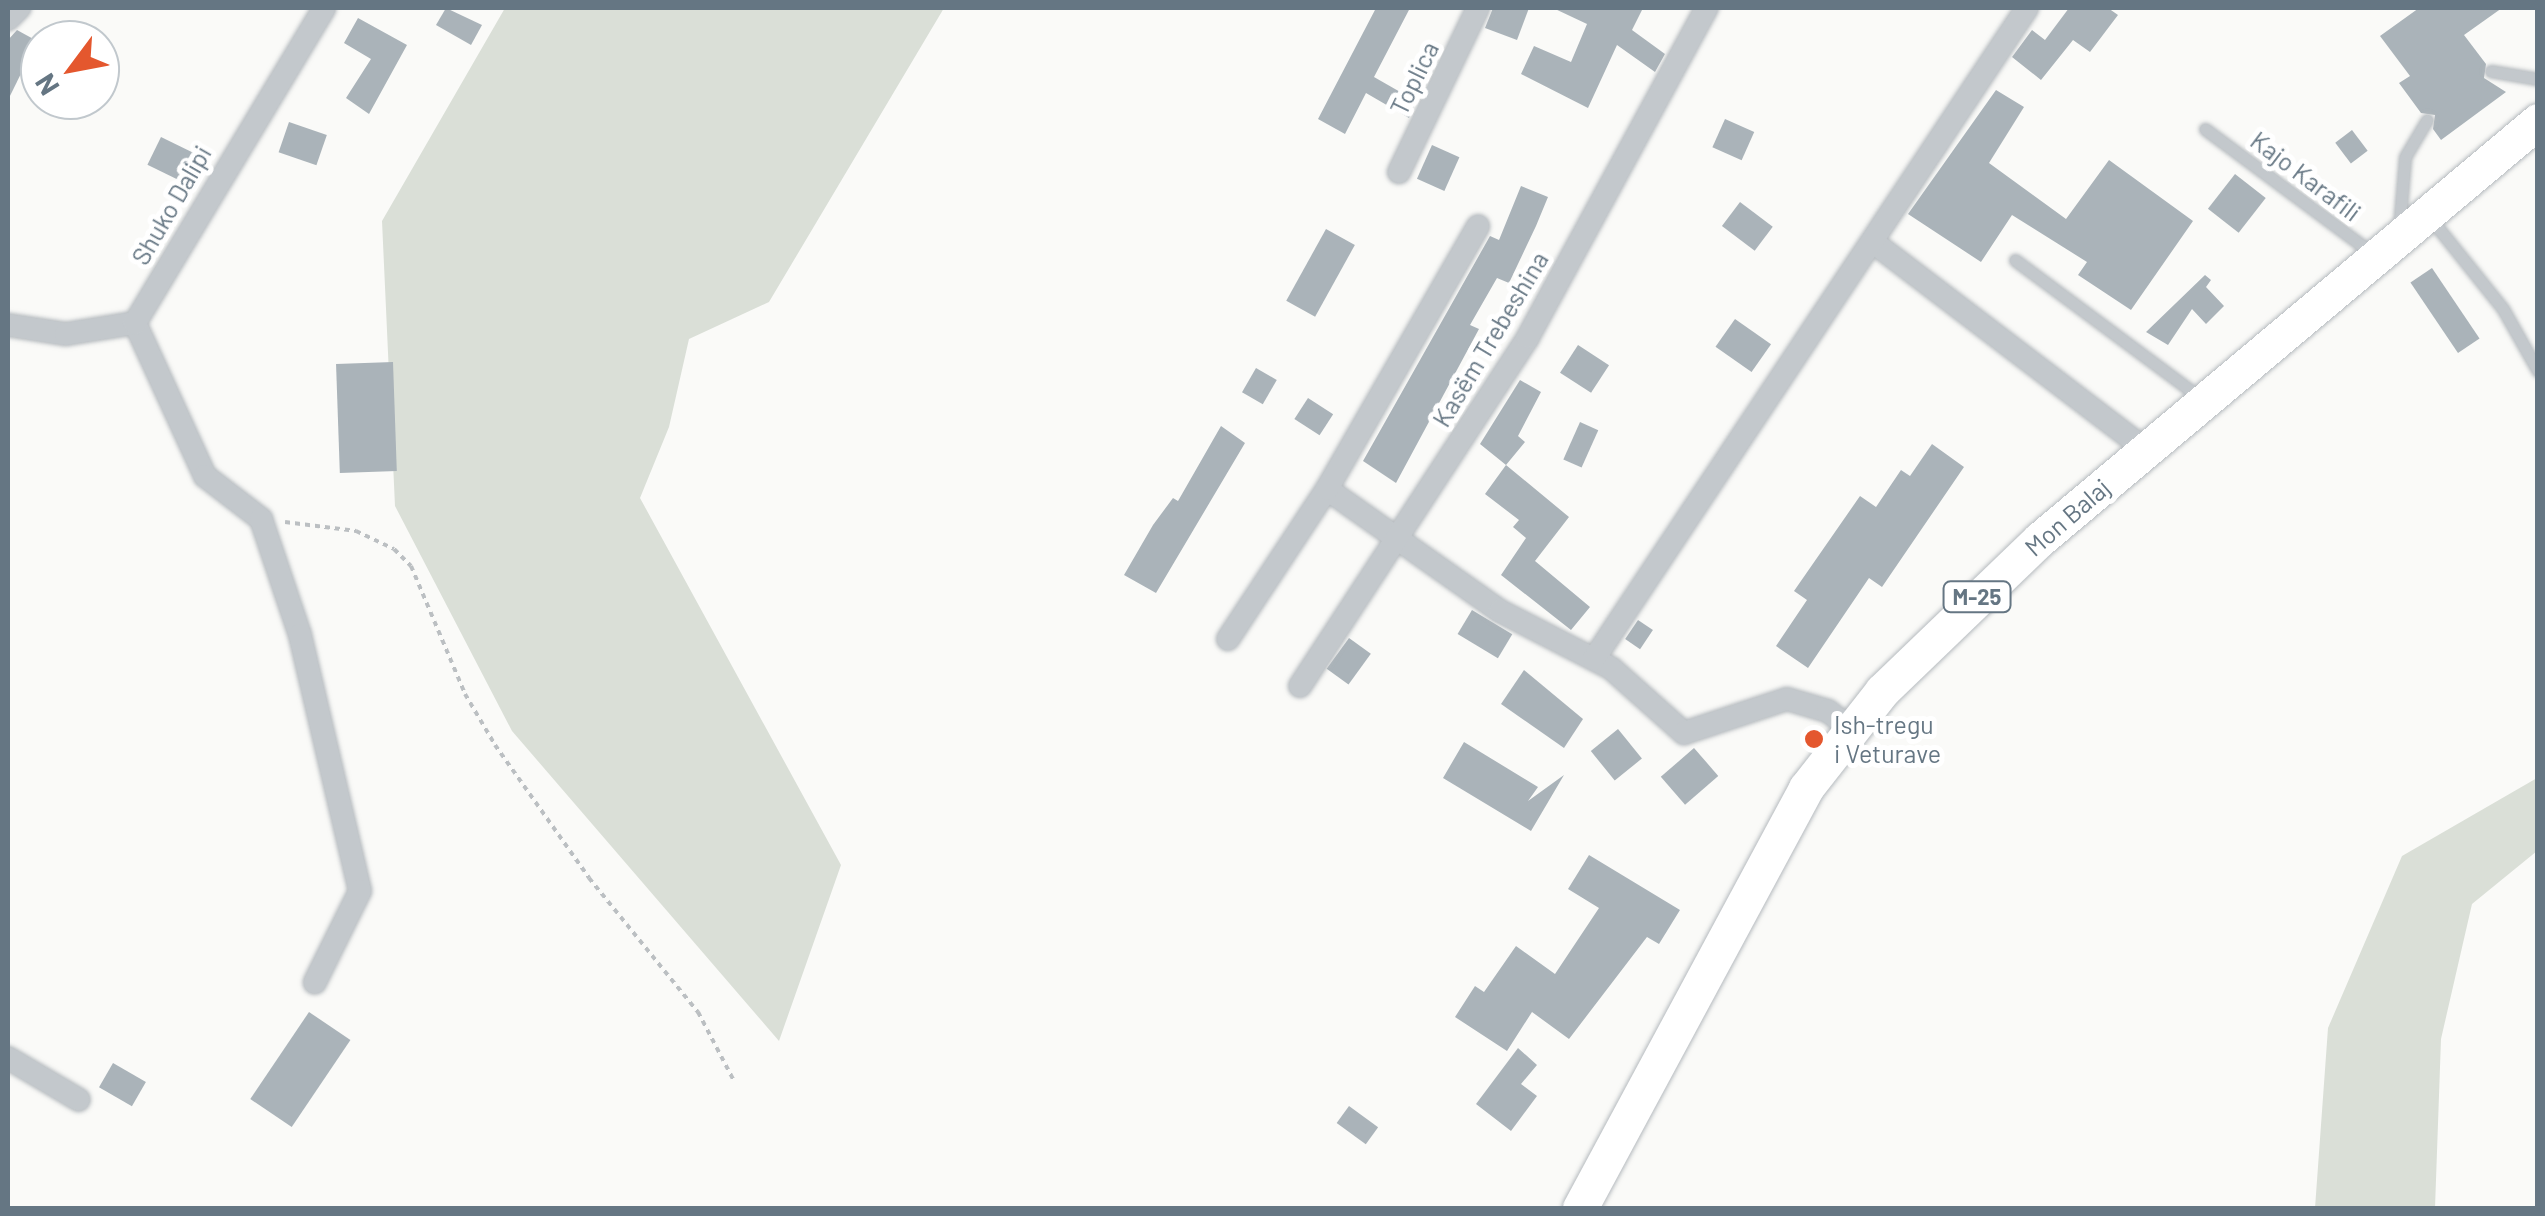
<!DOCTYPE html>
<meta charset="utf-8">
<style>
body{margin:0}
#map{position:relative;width:2545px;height:1216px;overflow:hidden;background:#fafaf8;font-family:Barlow,sans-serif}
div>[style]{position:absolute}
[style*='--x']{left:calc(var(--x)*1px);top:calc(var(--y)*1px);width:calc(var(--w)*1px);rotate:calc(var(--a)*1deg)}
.green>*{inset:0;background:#dadfd7}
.building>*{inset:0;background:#aab3b9;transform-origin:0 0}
.path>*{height:4px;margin-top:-2px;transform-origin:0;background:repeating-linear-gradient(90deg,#bbbfc2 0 5px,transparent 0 10px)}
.roads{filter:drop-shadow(0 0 2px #b5babe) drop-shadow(0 0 2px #b5babe)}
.service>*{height:11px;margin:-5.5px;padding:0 5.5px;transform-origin:5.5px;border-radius:5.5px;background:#c3c8cc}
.minor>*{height:22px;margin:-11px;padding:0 11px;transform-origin:11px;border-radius:11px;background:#c3c8cc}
.primary>*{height:35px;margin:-17.5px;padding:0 17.5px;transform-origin:17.5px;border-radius:17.5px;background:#fff}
.dots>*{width:28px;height:28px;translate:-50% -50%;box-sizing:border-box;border:5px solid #fff;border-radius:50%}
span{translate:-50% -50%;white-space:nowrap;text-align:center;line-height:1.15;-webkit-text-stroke:10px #fff;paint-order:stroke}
.shield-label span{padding:2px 8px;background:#fff;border:2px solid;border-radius:8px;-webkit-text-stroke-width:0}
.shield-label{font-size:22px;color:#657683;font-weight:700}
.street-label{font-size:25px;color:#657683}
.poi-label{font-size:25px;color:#657683}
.left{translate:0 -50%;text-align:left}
.frame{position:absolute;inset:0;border:10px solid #657683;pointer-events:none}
.north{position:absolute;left:20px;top:20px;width:100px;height:100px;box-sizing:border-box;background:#fff;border:2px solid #c1c8cd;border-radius:50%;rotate:238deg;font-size:28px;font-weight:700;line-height:40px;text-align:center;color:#657683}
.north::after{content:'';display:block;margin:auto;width:35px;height:45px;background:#e4572e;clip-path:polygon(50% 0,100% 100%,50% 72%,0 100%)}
</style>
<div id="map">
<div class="green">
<i style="clip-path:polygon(505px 8px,944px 8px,769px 302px,689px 339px,669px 427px,640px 498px,841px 865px,779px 1041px,512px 731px,395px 506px,382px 221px)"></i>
<i style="clip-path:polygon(2537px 778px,2537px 851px,2472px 904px,2441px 1039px,2435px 1208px,2315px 1208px,2328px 1028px,2402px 856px)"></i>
</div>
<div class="building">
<i style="clip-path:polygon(446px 8px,482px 25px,471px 45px,436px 25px)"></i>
<i style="clip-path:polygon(1376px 8px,1410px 8px,1374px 77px,1416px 101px,1409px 118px,1366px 93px,1345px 134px,1318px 119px)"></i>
<i style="clip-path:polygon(1493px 8px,1529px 8px,1517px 40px,1485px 28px)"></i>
<i style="clip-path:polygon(1553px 8px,1643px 8px,1632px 30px,1665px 54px,1655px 72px,1617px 45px,1588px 108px,1521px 74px,1534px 46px,1571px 62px,1587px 24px)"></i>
<i style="clip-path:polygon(2069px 8px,2108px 8px,2118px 15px,2090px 52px,2073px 40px,2041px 80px,2012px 57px,2032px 30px,2045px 40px)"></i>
<i style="clip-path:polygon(2419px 8px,2502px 8px,2464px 35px,2486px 64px,2484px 78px,2506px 92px,2441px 140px,2433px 129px,2435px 115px,2421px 113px,2399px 83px,2410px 76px,2380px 36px)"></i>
<i style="clip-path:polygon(358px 18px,407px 45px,369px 114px,346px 98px,371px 59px,344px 43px)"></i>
<i style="clip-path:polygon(17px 30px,37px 41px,8px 100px,8px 40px)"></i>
<i style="clip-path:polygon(1996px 90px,2024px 107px,1989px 163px,2066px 219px,2109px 160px,2193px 221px,2131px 310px,2078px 275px,2087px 262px,2012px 215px,1981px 262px,1908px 214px)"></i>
<i style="left:1725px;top:119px;width:32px;height:31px;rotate:24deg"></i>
<i style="left:289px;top:122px;width:40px;height:32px;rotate:19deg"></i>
<i style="left:2352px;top:130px;width:26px;height:21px;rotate:53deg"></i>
<i style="left:161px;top:137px;width:37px;height:31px;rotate:26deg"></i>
<i style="left:1432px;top:145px;width:30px;height:37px;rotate:24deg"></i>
<i style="left:2235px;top:174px;width:39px;height:44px;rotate:38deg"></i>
<i style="clip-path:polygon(1521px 186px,1548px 197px,1536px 226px,1509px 283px,1497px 278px,1470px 325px,1479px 329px,1396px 483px,1363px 461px,1490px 236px,1499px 240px)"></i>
<i style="left:1740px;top:202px;width:41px;height:30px;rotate:37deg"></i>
<i style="left:1326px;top:229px;width:33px;height:82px;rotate:29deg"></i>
<i style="left:2432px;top:268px;width:85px;height:26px;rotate:56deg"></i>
<i style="clip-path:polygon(2205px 275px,2211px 280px,2206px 287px,2224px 306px,2206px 324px,2192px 309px,2168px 345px,2146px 332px)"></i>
<i style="left:1735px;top:319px;width:44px;height:34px;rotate:35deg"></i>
<i style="left:1578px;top:345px;width:37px;height:33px;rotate:33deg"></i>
<i style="left:393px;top:362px;width:109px;height:57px;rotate:88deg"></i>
<i style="left:1256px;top:368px;width:24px;height:28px;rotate:30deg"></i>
<i style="clip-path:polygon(1520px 380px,1541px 392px,1518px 436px,1525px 442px,1506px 465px,1480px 444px)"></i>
<i style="left:1308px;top:398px;width:30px;height:25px;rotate:33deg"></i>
<i style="left:1580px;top:422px;width:20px;height:41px;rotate:24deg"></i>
<i style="clip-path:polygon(1221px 426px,1245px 443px,1156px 593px,1124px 575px,1153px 525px,1173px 498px,1178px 501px)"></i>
<i style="clip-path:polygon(1932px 444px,1964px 467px,1882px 587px,1869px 578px,1808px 668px,1776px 646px,1807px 600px,1794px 591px,1860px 496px,1876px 507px,1901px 470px,1910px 476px)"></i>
<i style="clip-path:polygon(1506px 465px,1569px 517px,1535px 561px,1590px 607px,1571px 630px,1501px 575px,1526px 538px,1513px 527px,1519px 520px,1485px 494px)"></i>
<i style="left:1472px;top:610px;width:47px;height:28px;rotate:31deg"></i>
<i style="left:1638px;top:620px;width:18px;height:23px;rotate:34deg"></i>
<i style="left:1349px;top:638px;width:27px;height:38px;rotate:36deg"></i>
<i style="clip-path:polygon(1524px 670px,1583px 719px,1564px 748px,1501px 704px)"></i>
<i style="left:1618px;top:729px;width:38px;height:35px;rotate:51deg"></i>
<i style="clip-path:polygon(1464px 742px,1538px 787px,1528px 801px,1564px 775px,1531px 831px,1443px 778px)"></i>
<i style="left:1694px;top:748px;width:37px;height:44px;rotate:49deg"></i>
<i style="clip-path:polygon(1589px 855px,1680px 910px,1659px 944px,1647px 937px,1569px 1039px,1532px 1012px,1507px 1051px,1455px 1017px,1475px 986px,1484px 992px,1516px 946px,1555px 974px,1599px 908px,1568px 889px)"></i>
<i style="left:309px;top:1012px;width:50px;height:105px;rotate:34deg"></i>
<i style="clip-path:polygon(1518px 1048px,1537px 1065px,1521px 1084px,1537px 1096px,1511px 1131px,1476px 1104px)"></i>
<i style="left:113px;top:1063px;width:38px;height:28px;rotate:30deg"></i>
<i style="left:1349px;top:1106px;width:36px;height:21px;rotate:36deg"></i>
</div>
<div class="path">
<i style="--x:285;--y:522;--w:72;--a:7.2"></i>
<i style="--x:356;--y:531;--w:42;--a:25.3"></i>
<i style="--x:394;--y:549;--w:24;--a:45"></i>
<i style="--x:411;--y:566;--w:139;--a:67.1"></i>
<i style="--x:465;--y:694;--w:59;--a:59.5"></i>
<i style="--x:495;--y:745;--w:163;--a:54.7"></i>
<i style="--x:589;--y:878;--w:173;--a:50.9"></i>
<i style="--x:698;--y:1012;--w:76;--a:62.4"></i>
</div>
<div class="roads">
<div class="service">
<i style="--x:2491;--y:71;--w:48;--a:9.7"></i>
<i style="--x:2205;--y:129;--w:208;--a:36.6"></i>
<i style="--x:2431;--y:219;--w:115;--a:51.3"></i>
<i style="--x:2503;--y:309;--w:71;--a:60.6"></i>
<i style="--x:2399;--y:229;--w:72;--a:-85.2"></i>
<i style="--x:2405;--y:157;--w:43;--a:-59.3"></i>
<i style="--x:2015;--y:260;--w:232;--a:36.6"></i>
</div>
<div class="minor">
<i style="--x:8;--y:19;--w:16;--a:-45"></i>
<i style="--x:1399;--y:172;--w:182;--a:-64.3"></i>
<i style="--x:1873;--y:242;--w:343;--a:37.3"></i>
<i style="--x:135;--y:323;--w:168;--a:65.4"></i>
<i style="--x:205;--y:476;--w:71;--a:37.5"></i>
<i style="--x:261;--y:519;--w:122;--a:71.4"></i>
<i style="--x:300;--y:635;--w:263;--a:76.8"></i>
<i style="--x:360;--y:891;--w:102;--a:116.3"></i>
<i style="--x:8;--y:325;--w:59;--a:8.8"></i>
<i style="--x:66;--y:334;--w:70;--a:-9.1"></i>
<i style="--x:135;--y:323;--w:367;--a:-59"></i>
<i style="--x:1327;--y:489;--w:212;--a:35.2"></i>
<i style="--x:1500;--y:611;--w:125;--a:27.2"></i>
<i style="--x:1611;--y:668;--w:98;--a:41.7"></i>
<i style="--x:1684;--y:733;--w:108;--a:-18.3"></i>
<i style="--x:1787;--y:699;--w:43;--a:16.3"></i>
<i style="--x:1828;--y:711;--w:29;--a:38"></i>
<i style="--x:1228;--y:639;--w:180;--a:-56.6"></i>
<i style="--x:1327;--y:489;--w:303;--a:-60.1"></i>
<i style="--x:1594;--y:659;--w:782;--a:-56.37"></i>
<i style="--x:1300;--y:686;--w:417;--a:-56.8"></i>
<i style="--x:1528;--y:337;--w:375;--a:-61.5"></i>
<i style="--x:8;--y:1058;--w:82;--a:30.6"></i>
</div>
<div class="primary">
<i style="--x:1580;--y:1208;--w:477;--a:-61.7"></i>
<i style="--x:1806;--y:788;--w:123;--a:-51.9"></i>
<i style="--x:1882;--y:691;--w:219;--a:-43.9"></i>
<i style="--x:2040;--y:539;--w:650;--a:-40.01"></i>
</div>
</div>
<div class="dots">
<i style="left:1814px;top:739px;background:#e4572e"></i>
</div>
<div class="shield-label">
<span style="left:1977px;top:597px">M-25</span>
</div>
<div class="street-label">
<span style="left:1414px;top:78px;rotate:-64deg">Toplica</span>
<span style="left:2306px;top:176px;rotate:37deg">Kajo Karafili</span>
<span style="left:171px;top:205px;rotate:-60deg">Shuko Dalipi</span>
<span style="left:1490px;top:339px;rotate:-59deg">Kasëm Trebeshina</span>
<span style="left:2067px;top:517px;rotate:-41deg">Mon Balaj</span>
</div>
<div class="poi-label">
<span class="left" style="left:1834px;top:739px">Ish-tregu<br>i Veturave</span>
</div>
<div class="frame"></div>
<div class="north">N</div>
</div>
